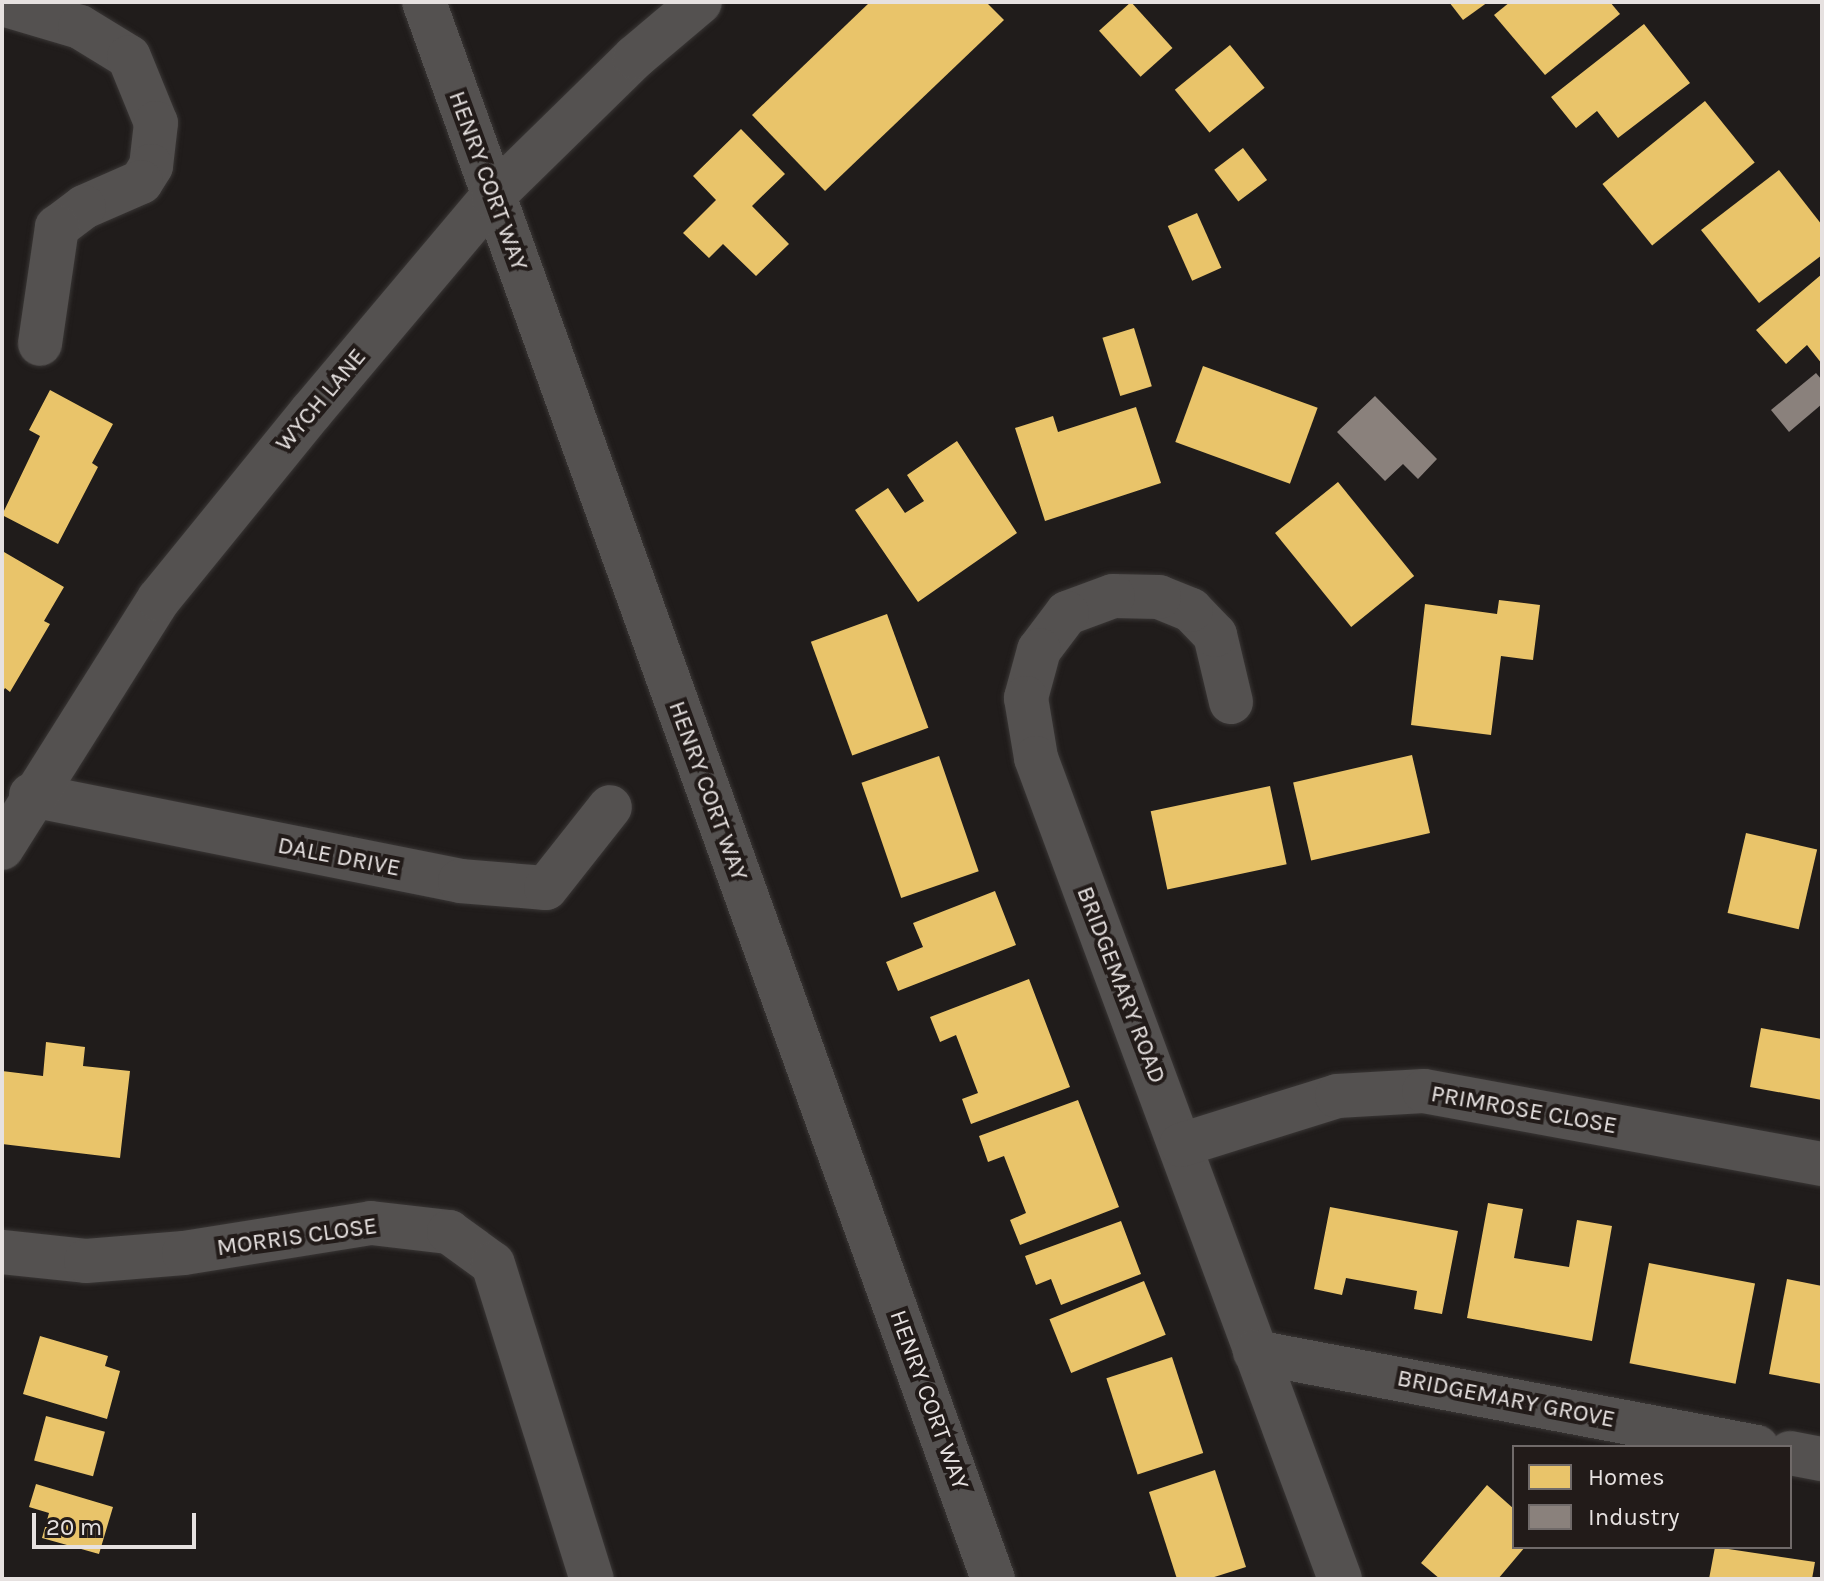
<!DOCTYPE html>
<style>
body{margin:0}
#map{position:relative;width:1824px;height:1581px;overflow:hidden;background:#201c1b;font-family:Karla,sans-serif}
div>[style]{position:absolute}
[style*='--x']{left:calc(var(--x)*1px);top:calc(var(--y)*1px);width:calc(var(--w)*1px);rotate:calc(var(--a)*1deg)}
.homes>*{inset:0;background:#e9c46a;transform-origin:0 0}
.industry>*{inset:0;background:#8a817c}
.roads{filter:drop-shadow(0 0 2px #393635) drop-shadow(0 0 2px #393635)}
.street>*{height:44px;margin:-22px;padding:0 22px;transform-origin:22px;border-radius:22px;background:#545150}
.secondary>*{height:44px;margin:-22px;padding:0 22px;transform-origin:22px;border-radius:22px;background:#545150}
span{translate:-50% -50%;white-space:nowrap;text-align:center;line-height:1.15;-webkit-text-stroke:8px #221b19;paint-order:stroke}
.street-label{font-size:24px;color:#e6e1e0}
.frame{position:absolute;inset:0;border:4px solid #e6e1e0;pointer-events:none}
.legend{position:absolute;left:1512px;top:1445px;width:280px;height:104px;box-sizing:border-box;background:#221b19;border:2px solid #706a69;margin:0;padding:10px 14px;list-style:none;font-size:24px;color:#e6e1e0}
.legend li{display:flex;align-items:center;gap:16px;height:40px}
.legend b{width:40px;border:2px solid #706a69}
.scale{position:absolute;left:32px;top:1513px;width:164px;height:36px;box-sizing:border-box;border:4px solid #e6e1e0;border-top:0;padding-left:10px;font-size:24px;line-height:28px;white-space:nowrap;color:#e6e1e0;-webkit-text-stroke:6px #221b19;paint-order:stroke}
</style>
<div id="map">
<div class="homes">
<i style="clip-path:polygon(870px 2px,986px 2px,1004px 20px,825px 191px,752px 115px)"></i>
<i style="left:1131px;top:2px;width:62px;height:43px;rotate:48deg"></i>
<i style="clip-path:polygon(1449px 2px,1488px 2px,1463px 20px)"></i>
<i style="clip-path:polygon(1510px 2px,1610px 2px,1620px 14px,1545px 75px,1494px 15px)"></i>
<i style="clip-path:polygon(1644px 24px,1690px 83px,1618px 138px,1597px 111px,1576px 128px,1551px 97px)"></i>
<i style="left:1230px;top:45px;width:55px;height:71px;rotate:51deg"></i>
<i style="left:1705px;top:101px;width:79px;height:132px;rotate:51deg"></i>
<i style="clip-path:polygon(741px 129px,785px 174px,752px 206px,789px 244px,756px 276px,723px 244px,709px 258px,683px 233px,716px 200px,693px 176px)"></i>
<i style="left:1243px;top:148px;width:40px;height:36px;rotate:53deg"></i>
<i style="clip-path:polygon(1779px 170px,1822px 225px,1822px 255px,1759px 303px,1701px 230px)"></i>
<i style="left:1197px;top:213px;width:60px;height:32px;rotate:66deg"></i>
<i style="clip-path:polygon(1822px 274px,1822px 364px,1807px 345px,1786px 364px,1756px 330px)"></i>
<i style="left:1134px;top:328px;width:61px;height:33px;rotate:73deg"></i>
<i style="left:1203px;top:366px;width:122px;height:81px;rotate:20deg"></i>
<i style="clip-path:polygon(50px 390px,113px 424px,92px 463px,98px 467px,58px 544px,2px 515px,40px 436px,29px 430px)"></i>
<i style="clip-path:polygon(1136px 407px,1161px 483px,1045px 521px,1015px 428px,1053px 416px,1058px 432px)"></i>
<i style="clip-path:polygon(957px 441px,1017px 533px,918px 602px,855px 510px,888px 488px,905px 513px,924px 501px,907px 475px)"></i>
<i style="left:1338px;top:482px;width:121px;height:81px;rotate:51deg"></i>
<i style="clip-path:polygon(4px 552px,64px 587px,44px 621px,50px 624px,10px 692px,5px 688px,2px 693px)"></i>
<i style="clip-path:polygon(1499px 600px,1540px 605px,1533px 660px,1501px 656px,1491px 735px,1411px 725px,1425px 604px,1497px 614px)"></i>
<i style="left:887px;top:614px;width:121px;height:81px;rotate:70deg"></i>
<i style="left:1412px;top:755px;width:80px;height:122px;rotate:77deg"></i>
<i style="left:939px;top:756px;width:122px;height:82px;rotate:71deg"></i>
<i style="left:1270px;top:786px;width:80px;height:122px;rotate:78deg"></i>
<i style="left:1746px;top:833px;width:73px;height:82px;rotate:13deg"></i>
<i style="clip-path:polygon(995px 891px,1016px 945px,898px 991px,886px 962px,923px 947px,913px 923px)"></i>
<i style="clip-path:polygon(1029px 979px,1070px 1087px,971px 1124px,962px 1099px,978px 1093px,956px 1035px,940px 1042px,930px 1017px)"></i>
<i style="clip-path:polygon(1761px 1028px,1822px 1039px,1822px 1100px,1750px 1087px)"></i>
<i style="clip-path:polygon(46px 1042px,85px 1047px,83px 1066px,130px 1071px,120px 1158px,2px 1144px,2px 1071px,43px 1076px)"></i>
<i style="clip-path:polygon(1078px 1100px,1119px 1207px,1020px 1245px,1010px 1220px,1026px 1213px,1004px 1156px,988px 1162px,979px 1136px)"></i>
<i style="clip-path:polygon(1488px 1203px,1523px 1209px,1514px 1258px,1569px 1267px,1577px 1220px,1612px 1226px,1592px 1341px,1467px 1318px)"></i>
<i style="clip-path:polygon(1330px 1207px,1458px 1231px,1442px 1314px,1414px 1309px,1417px 1291px,1346px 1278px,1342px 1295px,1314px 1289px)"></i>
<i style="clip-path:polygon(1121px 1221px,1141px 1274px,1061px 1305px,1051px 1279px,1036px 1285px,1025px 1256px)"></i>
<i style="left:1649px;top:1263px;width:108px;height:102px;rotate:11deg"></i>
<i style="clip-path:polygon(1787px 1279px,1822px 1286px,1822px 1384px,1769px 1374px)"></i>
<i style="left:1144px;top:1281px;width:58px;height:102px;rotate:68deg"></i>
<i style="clip-path:polygon(40px 1336px,108px 1356px,105px 1366px,120px 1371px,107px 1419px,23px 1394px)"></i>
<i style="left:1172px;top:1357px;width:101px;height:69px;rotate:72deg"></i>
<i style="left:46px;top:1416px;width:61px;height:46px;rotate:15deg"></i>
<i style="clip-path:polygon(1215px 1470px,1246px 1567px,1208px 1579px,1177px 1579px,1149px 1492px)"></i>
<i style="clip-path:polygon(36px 1484px,113px 1507px,99px 1554px,42px 1538px,49px 1513px,29px 1507px)"></i>
<i style="clip-path:polygon(1487px 1485px,1514px 1509px,1514px 1547px,1525px 1547px,1498px 1579px,1440px 1579px,1421px 1563px)"></i>
<i style="clip-path:polygon(1715px 1547px,1815px 1562px,1812px 1579px,1709px 1579px)"></i>
</div>
<div class="industry">
<i style="clip-path:polygon(1816px 373px,1822px 380px,1822px 404px,1789px 432px,1771px 410px)"></i>
<i style="clip-path:polygon(1375px 396px,1437px 459px,1418px 479px,1403px 464px,1385px 481px,1337px 432px)"></i>
</div>
<div class="roads">
<div class="street">
<i style="--x:424;--y:2;--w:1677;--a:70.16"></i>
<i style="--x:2;--y:4;--w:81;--a:16.4"></i>
<i style="--x:80;--y:27;--w:57;--a:31.5"></i>
<i style="--x:129;--y:57;--w:71;--a:67.8"></i>
<i style="--x:156;--y:123;--w:43;--a:96.6"></i>
<i style="--x:151;--y:166;--w:19;--a:122"></i>
<i style="--x:141;--y:182;--w:62;--a:156.3"></i>
<i style="--x:84;--y:207;--w:34;--a:143"></i>
<i style="--x:57;--y:227;--w:118;--a:98.3"></i>
<i style="--x:1231;--y:702;--w:69;--a:-103.4"></i>
<i style="--x:1215;--y:635;--w:35;--a:-134"></i>
<i style="--x:1191;--y:610;--w:35;--a:-158"></i>
<i style="--x:1159;--y:597;--w:46;--a:-178.8"></i>
<i style="--x:1113;--y:596;--w:49;--a:159.7"></i>
<i style="--x:1067;--y:613;--w:46;--a:127.1"></i>
<i style="--x:1039;--y:650;--w:50;--a:105.2"></i>
<i style="--x:1026;--y:698;--w:61;--a:80.5"></i>
<i style="--x:1036;--y:758;--w:875;--a:69.68"></i>
<i style="--x:31;--y:795;--w:438;--a:11.3"></i>
<i style="--x:460;--y:881;--w:86;--a:4.7"></i>
<i style="--x:546;--y:888;--w:103;--a:-51.7"></i>
<i style="--x:1181;--y:1145;--w:164;--a:-17.4"></i>
<i style="--x:1337;--y:1096;--w:87;--a:-3.3"></i>
<i style="--x:1424;--y:1091;--w:405;--a:10.4"></i>
<i style="--x:2;--y:1252;--w:84;--a:6.1"></i>
<i style="--x:86;--y:1261;--w:98;--a:-4.7"></i>
<i style="--x:184;--y:1253;--w:189;--a:-9.1"></i>
<i style="--x:371;--y:1223;--w:79;--a:6.6"></i>
<i style="--x:449;--y:1232;--w:54;--a:36"></i>
<i style="--x:493;--y:1264;--w:330;--a:72.6"></i>
<i style="--x:1255;--y:1352;--w:511;--a:10.72"></i>
<i style="--x:1790;--y:1453;--w:33;--a:11"></i>
</div>
<div class="secondary">
<i style="--x:2;--y:848;--w:294;--a:-57.8"></i>
<i style="--x:159;--y:599;--w:241;--a:-50.9"></i>
<i style="--x:311;--y:412;--w:282;--a:-49.9"></i>
<i style="--x:493;--y:196;--w:199;--a:-44.4"></i>
<i style="--x:635;--y:57;--w:85;--a:-40.2"></i>
</div>
</div>
<div class="street-label">
<span style="left:488px;top:181px;rotate:70deg">HENRY CORT WAY</span>
<span style="left:321px;top:400px;rotate:-50deg">WYCH LANE</span>
<span style="left:708px;top:791px;rotate:70deg">HENRY CORT WAY</span>
<span style="left:339px;top:857px;rotate:11deg">DALE DRIVE</span>
<span style="left:1121px;top:985px;rotate:69deg">BRIDGEMARY ROAD</span>
<span style="left:1524px;top:1110px;rotate:10deg">PRIMROSE CLOSE</span>
<span style="left:297px;top:1237px;rotate:-8deg">MORRIS CLOSE</span>
<span style="left:1506px;top:1399px;rotate:11deg">BRIDGEMARY GROVE</span>
<span style="left:929px;top:1400px;rotate:70deg">HENRY CORT WAY</span>
</div>
<div class="frame"></div>
<ul class="legend">
<li><b style="height:22px;background:#e9c46a"></b>Homes</li>
<li><b style="height:22px;background:#8a817c"></b>Industry</li>
</ul>
<div class="scale">20 m</div>
</div>
